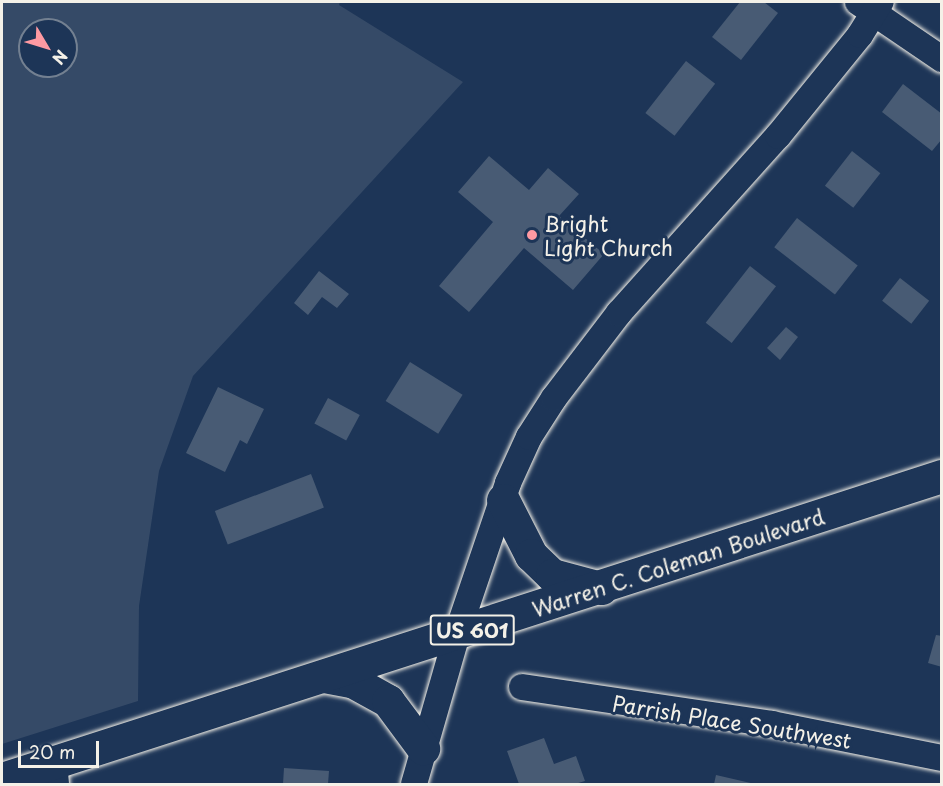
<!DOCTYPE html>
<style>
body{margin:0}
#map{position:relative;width:943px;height:786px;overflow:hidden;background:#1d3557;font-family:"Playpen Sans",sans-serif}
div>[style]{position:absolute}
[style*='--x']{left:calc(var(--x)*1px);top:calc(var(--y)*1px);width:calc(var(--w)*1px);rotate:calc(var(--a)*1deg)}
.green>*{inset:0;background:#354a67}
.building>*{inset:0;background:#485b74;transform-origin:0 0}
.roads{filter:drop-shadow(0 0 2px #f4f1e8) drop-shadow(0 0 2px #f4f1e8)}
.minor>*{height:26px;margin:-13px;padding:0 13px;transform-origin:13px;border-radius:13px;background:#1d3557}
.primary>*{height:33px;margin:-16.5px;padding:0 16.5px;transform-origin:16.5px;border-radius:16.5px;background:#1d3557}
.trunk>*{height:33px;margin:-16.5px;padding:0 16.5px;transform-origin:16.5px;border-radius:16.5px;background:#1d3557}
.dots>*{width:16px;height:16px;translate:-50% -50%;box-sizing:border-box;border:3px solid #1d3557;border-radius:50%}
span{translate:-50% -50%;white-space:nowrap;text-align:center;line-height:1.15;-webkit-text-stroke:6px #1d3557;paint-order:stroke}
.shield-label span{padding:2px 4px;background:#1d3557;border:2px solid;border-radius:4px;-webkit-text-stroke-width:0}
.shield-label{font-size:20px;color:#f4f1e8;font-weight:700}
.poi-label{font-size:21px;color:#f4f1e8}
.left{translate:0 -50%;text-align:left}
.street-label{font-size:21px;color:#f4f1e8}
.frame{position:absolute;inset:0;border:3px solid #f4f1e8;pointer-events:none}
.north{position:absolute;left:18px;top:18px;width:60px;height:60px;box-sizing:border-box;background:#1d3557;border:2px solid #738091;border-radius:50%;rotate:128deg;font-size:16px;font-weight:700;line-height:24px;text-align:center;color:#f4f1e8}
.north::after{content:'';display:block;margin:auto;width:21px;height:27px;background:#ff9aa2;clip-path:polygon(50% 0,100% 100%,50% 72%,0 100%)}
.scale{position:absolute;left:18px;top:741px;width:81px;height:27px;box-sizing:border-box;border:3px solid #f4f1e8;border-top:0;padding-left:8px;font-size:18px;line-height:21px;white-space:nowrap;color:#f4f1e8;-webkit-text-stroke:4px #1d3557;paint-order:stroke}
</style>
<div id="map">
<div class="green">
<i style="clip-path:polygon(evenodd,2px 2px,340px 2px,339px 5px,463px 82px,193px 376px,159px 471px,139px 606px,138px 701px,2px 744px,2px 2px,30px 30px,66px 30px,66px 66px,30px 66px,30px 30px)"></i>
</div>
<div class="building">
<i style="clip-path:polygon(740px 2px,764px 2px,778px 13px,741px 60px,712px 37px)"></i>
<i style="left:686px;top:61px;width:37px;height:66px;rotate:38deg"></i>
<i style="clip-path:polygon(903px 84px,942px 114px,942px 139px,932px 151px,882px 112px)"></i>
<i style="left:852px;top:151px;width:36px;height:44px;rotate:38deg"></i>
<i style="clip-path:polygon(489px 156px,529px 190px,548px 168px,579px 194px,559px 216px,604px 254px,573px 290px,524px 248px,469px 312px,439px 286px,493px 222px,458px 192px)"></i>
<i style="left:797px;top:218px;width:77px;height:37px;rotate:38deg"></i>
<i style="left:750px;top:266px;width:33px;height:72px;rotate:38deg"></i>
<i style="clip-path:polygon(319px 271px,349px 294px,337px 308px,322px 297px,308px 315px,294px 303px)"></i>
<i style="left:900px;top:278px;width:37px;height:29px;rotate:38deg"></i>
<i style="clip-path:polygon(786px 327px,798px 337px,780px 360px,767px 348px)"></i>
<i style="left:410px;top:362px;width:62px;height:46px;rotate:32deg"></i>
<i style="clip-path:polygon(218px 387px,264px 409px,247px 444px,240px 440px,225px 472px,186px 453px)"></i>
<i style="left:328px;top:398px;width:36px;height:29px;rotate:28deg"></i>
<i style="left:311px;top:474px;width:36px;height:103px;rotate:69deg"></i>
<i style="clip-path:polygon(936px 635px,942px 636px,942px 667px,928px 663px)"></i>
<i style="clip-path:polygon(544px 738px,554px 764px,576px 756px,585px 781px,575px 784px,519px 784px,507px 751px)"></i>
<i style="clip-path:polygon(284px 768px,329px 771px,328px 784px,283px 784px)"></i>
<i style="clip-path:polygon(716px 775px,755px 784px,714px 784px)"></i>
</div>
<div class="roads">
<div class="minor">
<i style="--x:858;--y:2;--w:102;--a:34.2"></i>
<i style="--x:522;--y:687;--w:253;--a:8.4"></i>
<i style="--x:772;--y:724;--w:173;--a:11.3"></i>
<i style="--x:54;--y:761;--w:23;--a:85"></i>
<i style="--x:414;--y:784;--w:156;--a:-74"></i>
<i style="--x:457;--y:634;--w:159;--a:-71.3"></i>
<i style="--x:508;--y:483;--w:51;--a:-65.5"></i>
<i style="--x:529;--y:437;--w:46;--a:-57.3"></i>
<i style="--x:554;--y:398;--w:107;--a:-52.6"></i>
<i style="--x:619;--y:313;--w:238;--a:-48.1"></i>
<i style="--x:778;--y:136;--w:130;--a:-50.9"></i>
<i style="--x:860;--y:35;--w:39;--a:-58"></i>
</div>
<div class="primary">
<i style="--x:503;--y:500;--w:62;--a:63"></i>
<i style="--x:531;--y:555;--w:29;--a:44"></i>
<i style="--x:552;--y:575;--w:51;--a:14.9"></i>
<i style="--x:324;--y:676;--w:31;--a:11"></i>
<i style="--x:354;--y:682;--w:39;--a:29"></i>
<i style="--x:388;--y:701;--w:59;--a:53.3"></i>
</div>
<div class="trunk">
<i style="--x:2;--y:779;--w:988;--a:-17.87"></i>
</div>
</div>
<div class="dots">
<i style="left:532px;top:235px;background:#ff9aa2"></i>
</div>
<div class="shield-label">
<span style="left:472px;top:630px">US 601</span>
</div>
<div class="poi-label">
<span class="left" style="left:544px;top:235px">Bright<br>Light Church</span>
</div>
<div class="street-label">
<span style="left:678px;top:562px;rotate:-18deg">Warren C. Coleman Boulevard</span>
<span style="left:732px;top:721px;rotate:9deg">Parrish Place Southwest</span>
</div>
<div class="frame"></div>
<div class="north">N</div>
<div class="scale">20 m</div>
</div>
